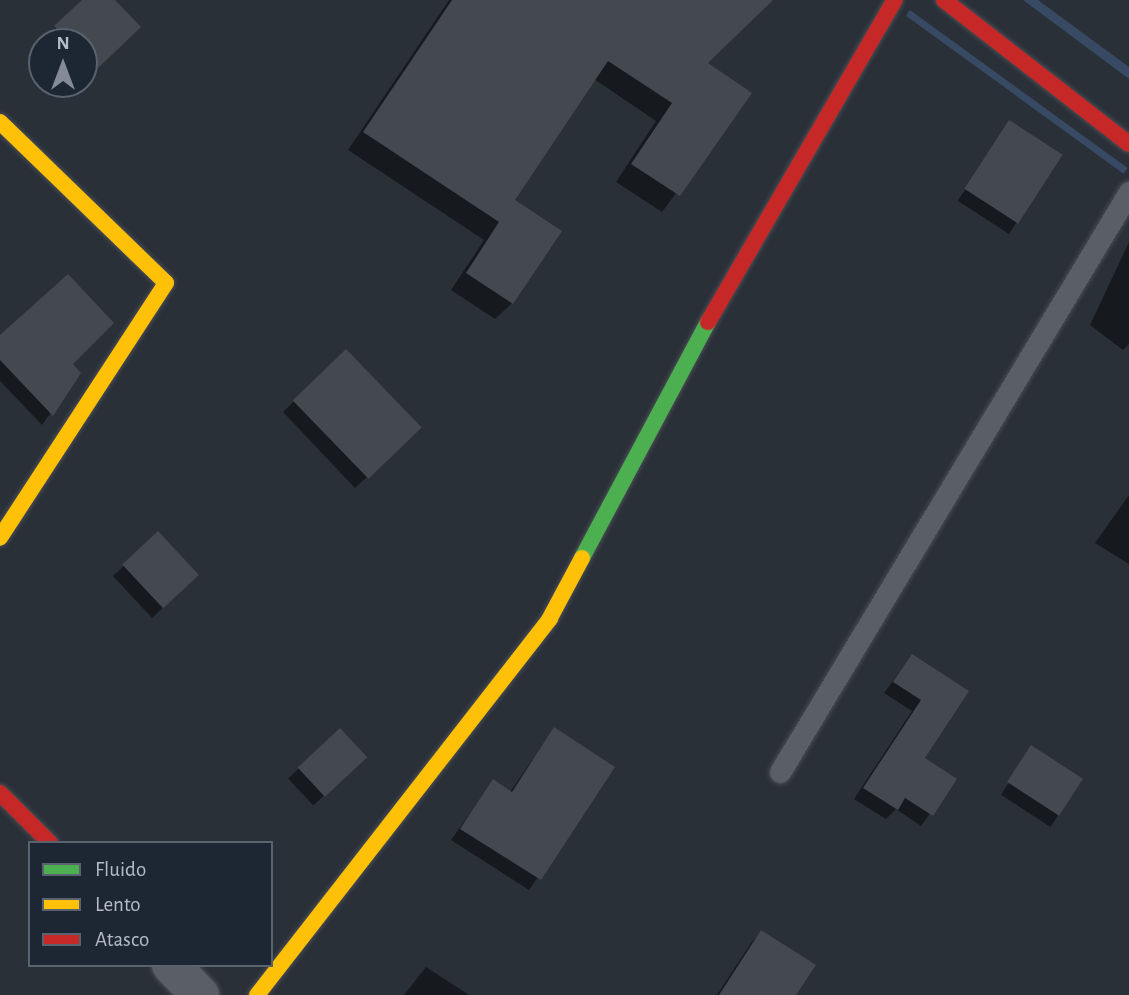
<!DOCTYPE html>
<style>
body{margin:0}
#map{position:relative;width:1129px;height:995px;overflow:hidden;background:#2a3038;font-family:"Alegreya Sans",sans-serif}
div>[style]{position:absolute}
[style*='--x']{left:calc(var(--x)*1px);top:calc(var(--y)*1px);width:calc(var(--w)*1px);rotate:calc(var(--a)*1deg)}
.water>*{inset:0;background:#384963;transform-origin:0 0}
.shadow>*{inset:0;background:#0007;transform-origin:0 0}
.building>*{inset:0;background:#444950;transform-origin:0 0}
.roads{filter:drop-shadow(0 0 2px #484c53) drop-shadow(0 0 2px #484c53)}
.lane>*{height:21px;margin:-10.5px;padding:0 10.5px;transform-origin:10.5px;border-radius:10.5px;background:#5a5e66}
.street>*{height:38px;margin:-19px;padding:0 19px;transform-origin:19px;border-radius:19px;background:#5a5e66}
.fast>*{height:16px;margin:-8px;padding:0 8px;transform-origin:8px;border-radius:8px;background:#4caf50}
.slow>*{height:16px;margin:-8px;padding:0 8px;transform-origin:8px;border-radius:8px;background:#ffc107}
.jam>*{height:16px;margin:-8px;padding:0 8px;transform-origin:8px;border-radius:8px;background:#c62828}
span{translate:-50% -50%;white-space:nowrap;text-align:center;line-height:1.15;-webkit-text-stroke:5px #1d2633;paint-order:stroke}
.legend{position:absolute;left:28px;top:841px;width:245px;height:126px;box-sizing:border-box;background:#1d2633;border:2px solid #59626f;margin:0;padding:9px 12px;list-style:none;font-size:21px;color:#b4bcc9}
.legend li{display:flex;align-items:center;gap:14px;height:35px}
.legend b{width:35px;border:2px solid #59626f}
.north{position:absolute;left:28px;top:28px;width:70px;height:70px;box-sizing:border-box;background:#1d2633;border:2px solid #59626f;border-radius:50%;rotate:0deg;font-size:19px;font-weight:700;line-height:28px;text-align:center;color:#b4bcc9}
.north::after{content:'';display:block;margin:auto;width:24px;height:32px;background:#848b96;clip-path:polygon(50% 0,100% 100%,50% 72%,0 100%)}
</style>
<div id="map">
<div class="water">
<i style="clip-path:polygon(1023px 0,1038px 0,1129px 67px,1129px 79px)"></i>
<i style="left:910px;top:10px;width:269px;height:7px;rotate:36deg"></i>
</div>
<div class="shadow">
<i style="clip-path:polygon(84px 0,113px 0,128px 37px,84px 79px,84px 42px,49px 42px,45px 38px)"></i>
<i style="clip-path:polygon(449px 0,759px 0,705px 64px,750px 94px,662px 212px,616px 182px,656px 121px,594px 79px,512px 200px,512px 303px,495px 319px,451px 290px,484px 240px,348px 150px)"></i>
<i style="left:1009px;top:122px;width:61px;height:94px;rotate:33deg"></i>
<i style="clip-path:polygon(1129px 242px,1129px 344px,1123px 350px,1090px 325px)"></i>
<i style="clip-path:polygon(0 338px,70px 364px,79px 373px,42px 425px,0 381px)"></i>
<i style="clip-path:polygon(346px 351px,408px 439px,355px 488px,283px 412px)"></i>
<i style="clip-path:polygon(1129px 495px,1129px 564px,1095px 543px)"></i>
<i style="clip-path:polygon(158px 534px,186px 586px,152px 618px,113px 576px)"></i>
<i style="clip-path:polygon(912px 656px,967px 691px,923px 759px,955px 779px,921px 826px,896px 809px,886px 819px,854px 799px,912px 711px,884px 693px)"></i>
<i style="clip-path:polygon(554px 729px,613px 768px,529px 890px,451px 840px,493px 782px,510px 792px)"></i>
<i style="left:340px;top:730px;width:37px;height:71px;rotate:47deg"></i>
<i style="left:1032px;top:747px;width:59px;height:57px;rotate:33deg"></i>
<i style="clip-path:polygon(761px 932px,794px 995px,717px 995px,751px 943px)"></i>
<i style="clip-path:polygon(426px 967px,469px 995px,404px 995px)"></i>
</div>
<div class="building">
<i style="clip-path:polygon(82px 0,115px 0,141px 27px,96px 70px,84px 58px,84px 42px,69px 42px,54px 26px)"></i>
<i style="clip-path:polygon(452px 0,773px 0,708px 63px,752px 93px,680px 196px,631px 164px,672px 103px,608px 61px,515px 200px,562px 231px,513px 304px,466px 273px,499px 222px,363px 132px)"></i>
<i style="left:1009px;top:120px;width:64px;height:82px;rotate:33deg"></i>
<i style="clip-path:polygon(68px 274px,114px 323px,73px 364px,81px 373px,53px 416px,0 360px,0 335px)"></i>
<i style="left:346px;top:349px;width:109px;height:74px;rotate:46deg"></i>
<i style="left:158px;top:531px;width:60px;height:49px;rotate:47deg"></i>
<i style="clip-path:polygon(912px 654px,969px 691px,925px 758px,957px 779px,933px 816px,905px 798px,898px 810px,863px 788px,921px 700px,893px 682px)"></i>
<i style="clip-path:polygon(554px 727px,615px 767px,541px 880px,460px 829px,493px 779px,512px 792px)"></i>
<i style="left:340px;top:728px;width:40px;height:58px;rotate:47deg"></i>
<i style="left:1031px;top:745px;width:62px;height:44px;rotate:33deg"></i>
<i style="clip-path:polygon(761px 930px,816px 965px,796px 995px,719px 995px)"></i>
</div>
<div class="roads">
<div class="lane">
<i style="--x:780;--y:772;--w:677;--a:-58.96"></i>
</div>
<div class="street">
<i style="--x:171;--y:965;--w:42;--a:46"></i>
</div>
<div class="fast">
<i style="--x:582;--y:558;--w:268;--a:-61.9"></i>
</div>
<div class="slow">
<i style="--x:0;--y:122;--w:231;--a:44.1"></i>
<i style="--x:166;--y:283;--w:304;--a:123.1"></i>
<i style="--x:257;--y:995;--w:477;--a:-52.1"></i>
<i style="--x:550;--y:618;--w:68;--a:-61.9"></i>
</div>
<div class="jam">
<i style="--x:944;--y:0;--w:234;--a:37.9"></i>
<i style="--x:708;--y:322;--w:372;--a:-59.9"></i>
<i style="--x:0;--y:793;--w:71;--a:45"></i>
</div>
</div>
<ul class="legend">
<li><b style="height:9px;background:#4caf50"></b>Fluido</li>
<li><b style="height:9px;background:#ffc107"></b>Lento</li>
<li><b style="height:9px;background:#c62828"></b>Atasco</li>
</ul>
<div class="north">N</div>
</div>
